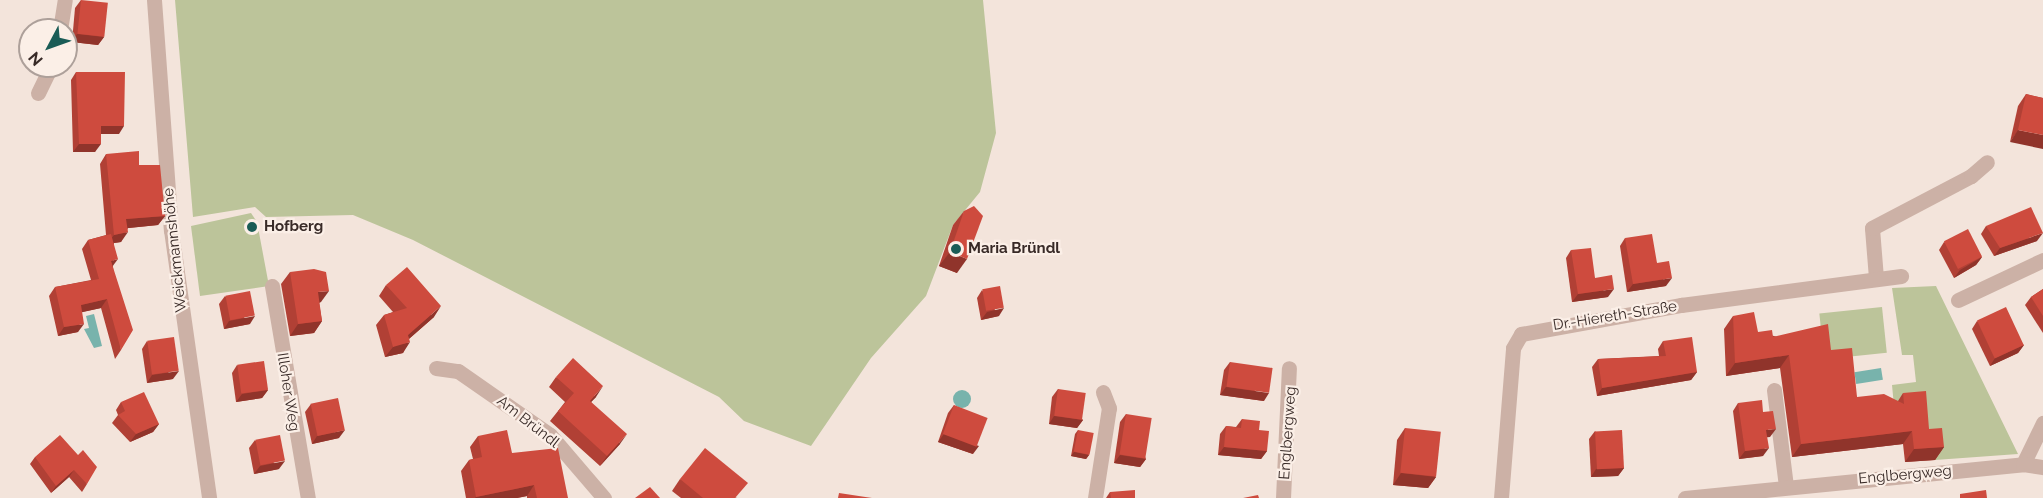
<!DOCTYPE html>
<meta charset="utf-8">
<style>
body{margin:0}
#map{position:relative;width:2043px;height:498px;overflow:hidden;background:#f3e4db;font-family:Raleway,sans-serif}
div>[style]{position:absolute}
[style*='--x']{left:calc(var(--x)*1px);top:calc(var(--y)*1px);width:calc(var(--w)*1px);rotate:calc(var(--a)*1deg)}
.green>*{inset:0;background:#bcc49a;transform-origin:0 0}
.water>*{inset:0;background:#78b3ac;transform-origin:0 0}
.round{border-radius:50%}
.minor>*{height:15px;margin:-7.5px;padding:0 7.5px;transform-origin:7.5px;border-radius:7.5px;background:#ccb1a6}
.wall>*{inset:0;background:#b14035}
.shaded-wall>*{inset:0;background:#90342b}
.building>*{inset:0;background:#ce4b3e;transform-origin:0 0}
.dots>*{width:16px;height:16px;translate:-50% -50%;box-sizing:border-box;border:3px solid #fbefe7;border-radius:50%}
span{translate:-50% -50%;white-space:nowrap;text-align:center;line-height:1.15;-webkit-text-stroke:4.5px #fbefe7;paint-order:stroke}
.poi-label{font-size:15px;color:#382a27;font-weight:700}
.left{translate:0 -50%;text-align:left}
.street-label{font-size:15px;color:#382a27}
.north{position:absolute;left:18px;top:18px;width:60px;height:60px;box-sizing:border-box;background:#fbefe7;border:2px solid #ada09a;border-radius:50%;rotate:229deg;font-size:16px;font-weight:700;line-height:24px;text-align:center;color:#382a27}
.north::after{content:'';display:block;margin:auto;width:21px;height:27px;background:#1a5c56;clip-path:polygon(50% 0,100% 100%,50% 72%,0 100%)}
</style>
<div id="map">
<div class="green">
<i style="clip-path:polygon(175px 0,983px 0,996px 133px,980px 192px,953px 225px,926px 296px,871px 358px,811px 446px,744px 421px,719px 397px,413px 240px,353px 215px,266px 217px,255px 207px,193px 217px)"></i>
<i style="clip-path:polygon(251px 213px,257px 222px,269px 286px,200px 296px,191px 226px)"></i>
<i style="clip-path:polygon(1936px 286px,2018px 454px,1935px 460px,1933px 441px,1894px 406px,1892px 385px,1916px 382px,1913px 355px,1902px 355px,1892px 288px)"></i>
<i style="left:1882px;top:307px;width:46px;height:63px;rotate:84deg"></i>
</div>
<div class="water">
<i style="clip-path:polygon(94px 314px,102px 346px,94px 348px,84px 329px,89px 328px,86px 316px)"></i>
<i style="left:1881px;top:368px;width:12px;height:27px;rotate:81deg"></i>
<i class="round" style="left:953px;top:390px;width:18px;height:18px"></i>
</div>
<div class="minor">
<i style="--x:154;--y:0;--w:231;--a:85.8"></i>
<i style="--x:171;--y:230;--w:271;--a:81.9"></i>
<i style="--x:60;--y:30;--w:30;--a:-81"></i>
<i style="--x:38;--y:93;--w:30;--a:-64"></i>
<i style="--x:1876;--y:278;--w:50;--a:-94.6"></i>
<i style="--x:1872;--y:228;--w:112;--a:-27.7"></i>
<i style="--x:1971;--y:176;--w:21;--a:-41"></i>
<i style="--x:272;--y:286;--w:215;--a:80.4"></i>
<i style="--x:1958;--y:300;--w:94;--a:-25.2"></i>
<i style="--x:436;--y:368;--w:22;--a:8"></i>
<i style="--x:458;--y:371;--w:112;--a:34.8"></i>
<i style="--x:550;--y:435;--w:83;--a:49.4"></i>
<i style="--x:1774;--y:390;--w:97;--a:82.9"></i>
<i style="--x:2023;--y:464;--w:46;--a:-64"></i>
<i style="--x:1095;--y:498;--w:91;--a:-81.2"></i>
<i style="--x:1109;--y:408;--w:17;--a:-111"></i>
<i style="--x:1283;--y:498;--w:130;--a:-87.4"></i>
<i style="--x:1501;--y:498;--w:150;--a:-85.4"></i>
<i style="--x:1513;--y:348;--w:16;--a:-60"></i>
<i style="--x:1521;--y:334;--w:163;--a:-10.3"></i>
<i style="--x:1681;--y:305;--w:222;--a:-7.5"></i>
<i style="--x:1685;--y:498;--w:340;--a:-5.7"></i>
<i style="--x:2023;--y:464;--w:20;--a:9"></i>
</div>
<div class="wall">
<i style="clip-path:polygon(81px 0,104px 37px,98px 45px,72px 42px,75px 8px)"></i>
<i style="clip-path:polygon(76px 72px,119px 134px,101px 134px,95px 152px,73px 152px,71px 80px)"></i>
<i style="clip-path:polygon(2026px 94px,2043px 98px,2010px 142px,2018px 106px)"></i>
<i style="clip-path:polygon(106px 154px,139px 165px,165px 216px,158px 225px,128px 228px,121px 242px,114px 243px,113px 267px,121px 350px,115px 359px,101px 308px,82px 312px,78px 332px,58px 336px,49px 296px,55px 287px,91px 280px,82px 249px,88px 240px,106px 235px,100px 164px)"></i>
<i style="clip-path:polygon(964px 211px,957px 273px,939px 266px,953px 225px)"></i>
<i style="clip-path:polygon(1986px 226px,2037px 241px,1994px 256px,1981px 234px)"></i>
<i style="clip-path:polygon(1625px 238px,1657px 263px,1666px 286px,1627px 292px,1620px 246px)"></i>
<i style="clip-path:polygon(1944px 242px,1982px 257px,1976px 265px,1954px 278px,1939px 250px)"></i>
<i style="clip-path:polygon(1571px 250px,1595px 278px,1608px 297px,1572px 302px,1566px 258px)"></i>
<i style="clip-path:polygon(290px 272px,321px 302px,319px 303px,322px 321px,314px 333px,290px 336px,281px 284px)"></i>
<i style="clip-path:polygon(386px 285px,434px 317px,409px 339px,403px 353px,385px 357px,376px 325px,384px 315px,393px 312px,379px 296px)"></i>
<i style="clip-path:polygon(2043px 289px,2043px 333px,2025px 305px,2031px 297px)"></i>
<i style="clip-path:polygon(982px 290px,999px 316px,981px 320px,977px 298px)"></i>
<i style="clip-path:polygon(225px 296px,250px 324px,224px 329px,219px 304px)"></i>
<i style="clip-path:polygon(1733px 316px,1758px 332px,1831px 350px,1857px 397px,1898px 401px,1903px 393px,1929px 429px,1944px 447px,1935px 460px,1905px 462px,1903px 444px,1792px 457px,1780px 368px,1726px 376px,1724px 329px)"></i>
<i style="clip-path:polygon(1977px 321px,2024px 345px,2018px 353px,1990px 366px,1972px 329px)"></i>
<i style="clip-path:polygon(147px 341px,173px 379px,147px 383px,142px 349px)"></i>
<i style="clip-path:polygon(1663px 341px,1697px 372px,1691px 380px,1597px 396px,1592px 367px,1598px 359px,1659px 356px,1658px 349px)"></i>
<i style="clip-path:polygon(1230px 362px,1264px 401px,1220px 395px,1224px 370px)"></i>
<i style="clip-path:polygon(237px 365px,268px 390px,262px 398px,236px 402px,232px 373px)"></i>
<i style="clip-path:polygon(556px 377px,596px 397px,591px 402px,620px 444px,600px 466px,550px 421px,558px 411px,565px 402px,549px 387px)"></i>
<i style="clip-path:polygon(1058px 389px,1083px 420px,1077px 428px,1049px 424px,1052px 397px)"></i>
<i style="clip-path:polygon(121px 402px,159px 424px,153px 432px,130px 442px,112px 423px,118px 415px,116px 410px)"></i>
<i style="clip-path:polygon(1738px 403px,1763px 412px,1770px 437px,1767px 437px,1763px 456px,1739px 459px,1733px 411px)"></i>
<i style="clip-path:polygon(311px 404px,339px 438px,312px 444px,305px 412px)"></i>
<i style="clip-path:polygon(954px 405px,973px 454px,938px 442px,948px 413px)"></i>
<i style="clip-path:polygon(1126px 414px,1146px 459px,1140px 467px,1114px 463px,1120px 422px)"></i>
<i style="clip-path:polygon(1242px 419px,1259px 430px,1267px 451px,1261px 459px,1218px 455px,1220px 434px,1226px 426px,1236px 427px)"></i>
<i style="clip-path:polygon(1405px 428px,1436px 477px,1428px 488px,1393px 485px,1397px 440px)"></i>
<i style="clip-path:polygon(1078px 430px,1089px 455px,1086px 459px,1071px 456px,1075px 434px)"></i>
<i style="clip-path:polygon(1595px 431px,1624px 468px,1618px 476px,1591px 477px,1589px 439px)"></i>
<i style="clip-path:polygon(478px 436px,512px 453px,568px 498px,527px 498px,527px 496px,517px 498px,466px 498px,461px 471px,469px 460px,473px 459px,470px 447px)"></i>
<i style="clip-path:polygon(255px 440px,279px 469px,254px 474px,249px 448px)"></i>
<i style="clip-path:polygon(78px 455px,87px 484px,82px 492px,69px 477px,51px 493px,30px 464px,35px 457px)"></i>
<i style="clip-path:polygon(680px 479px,737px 498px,681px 498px,672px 491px)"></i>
<i style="clip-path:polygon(1110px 492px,1135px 498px,1106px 498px)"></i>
</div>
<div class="shaded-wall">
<i style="clip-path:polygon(77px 34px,104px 37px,98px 45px,72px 42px)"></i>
<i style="clip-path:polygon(101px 126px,124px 126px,119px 134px,95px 134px)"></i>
<i style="clip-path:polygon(2018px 130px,2043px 135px,2043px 149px,2010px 142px)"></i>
<i style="clip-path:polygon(79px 144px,101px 144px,95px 152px,73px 152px)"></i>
<i style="clip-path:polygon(165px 216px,158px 225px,119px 229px,126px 219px)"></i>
<i style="clip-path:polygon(128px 232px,121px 242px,107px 244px,114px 235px)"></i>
<i style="clip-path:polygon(2043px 233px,2037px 241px,1994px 256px,2000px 248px)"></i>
<i style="clip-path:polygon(950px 252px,967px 259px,957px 273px,939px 266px)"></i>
<i style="clip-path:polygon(1982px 257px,1976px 265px,1954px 278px,1960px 270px)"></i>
<i style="clip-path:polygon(118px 259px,112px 267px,111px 261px)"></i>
<i style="clip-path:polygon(1672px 278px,1666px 286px,1627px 292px,1633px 284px)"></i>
<i style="clip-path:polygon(1614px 289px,1608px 297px,1572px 302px,1578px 294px)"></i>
<i style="clip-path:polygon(329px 291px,321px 302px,310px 304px,318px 292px)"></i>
<i style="clip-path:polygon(107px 299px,101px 308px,74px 314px,81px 305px)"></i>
<i style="clip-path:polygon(441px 306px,434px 317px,403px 344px,410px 342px,403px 353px,385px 357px,393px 347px,408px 335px)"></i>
<i style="clip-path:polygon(1004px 308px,999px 316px,981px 320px,987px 312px)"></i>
<i style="clip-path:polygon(255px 316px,250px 324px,224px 329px,229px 321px)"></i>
<i style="clip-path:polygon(322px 321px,314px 333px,290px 336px,298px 324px)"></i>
<i style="clip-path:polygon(84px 324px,78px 332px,58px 336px,64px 327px)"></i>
<i style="clip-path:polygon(2024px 345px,2018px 353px,1990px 366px,1995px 358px)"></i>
<i style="clip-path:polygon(1789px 355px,1780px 368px,1726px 376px,1735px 363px)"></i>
<i style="clip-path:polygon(179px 371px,173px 379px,147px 383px,152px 375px)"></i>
<i style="clip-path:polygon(1697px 372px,1691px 380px,1597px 396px,1602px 388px)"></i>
<i style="clip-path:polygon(603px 386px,596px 397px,582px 411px,590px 401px)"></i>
<i style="clip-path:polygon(1226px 387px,1269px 393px,1264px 401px,1220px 395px)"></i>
<i style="clip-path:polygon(268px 390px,262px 398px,236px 402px,242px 394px)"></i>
<i style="clip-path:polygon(1054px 416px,1083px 420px,1077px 428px,1049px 424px)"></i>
<i style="clip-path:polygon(159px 424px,153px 432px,130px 442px,136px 434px)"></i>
<i style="clip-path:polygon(1776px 429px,1770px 437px,1760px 438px,1766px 430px)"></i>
<i style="clip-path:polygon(345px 430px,339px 438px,312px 444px,317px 436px)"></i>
<i style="clip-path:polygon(1912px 431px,1903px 444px,1792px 457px,1801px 444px)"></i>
<i style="clip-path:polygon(627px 434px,620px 444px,600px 466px,607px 456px)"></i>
<i style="clip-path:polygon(944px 434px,979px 446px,973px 454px,938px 442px)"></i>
<i style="clip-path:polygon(1224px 447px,1267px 451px,1261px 459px,1218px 455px)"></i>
<i style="clip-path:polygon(1944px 447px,1935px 460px,1905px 462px,1914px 449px)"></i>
<i style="clip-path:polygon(1769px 448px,1763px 456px,1739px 459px,1745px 451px)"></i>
<i style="clip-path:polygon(1074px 452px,1089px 455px,1086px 459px,1071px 456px)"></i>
<i style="clip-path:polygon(1120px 455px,1146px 459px,1140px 467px,1114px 463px)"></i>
<i style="clip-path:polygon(285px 461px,279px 469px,254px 474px,260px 466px)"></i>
<i style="clip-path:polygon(1624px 468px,1618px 476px,1591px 477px,1596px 469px)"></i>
<i style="clip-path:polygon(74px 470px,69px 477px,51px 493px,56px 486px)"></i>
<i style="clip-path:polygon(1401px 473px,1436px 477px,1428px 488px,1393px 485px)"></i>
<i style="clip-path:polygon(534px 485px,527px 496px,517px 498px,475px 498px,476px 497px)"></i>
</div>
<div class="building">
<i style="left:81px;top:0;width:27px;height:34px;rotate:6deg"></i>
<i style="clip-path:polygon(76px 72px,125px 72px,124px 126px,101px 126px,101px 144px,79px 144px)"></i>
<i style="clip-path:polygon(2026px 94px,2043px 98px,2043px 135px,2018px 130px)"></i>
<i style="clip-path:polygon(139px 151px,139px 165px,160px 165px,165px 216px,126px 219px,128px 232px,114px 235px,106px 154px)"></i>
<i style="clip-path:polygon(974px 206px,983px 216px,967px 259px,950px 252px,964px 211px)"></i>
<i style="clip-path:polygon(2031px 207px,2043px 233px,2000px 248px,1986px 226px)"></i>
<i style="left:1968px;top:229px;width:31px;height:27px;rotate:63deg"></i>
<i style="clip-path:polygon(111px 234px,118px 259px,111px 261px,133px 330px,121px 350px,107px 299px,81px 305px,84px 324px,64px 327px,55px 287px,99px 279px,88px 240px)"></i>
<i style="clip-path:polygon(1652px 234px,1657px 263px,1669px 261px,1672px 278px,1633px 284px,1625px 238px)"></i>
<i style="clip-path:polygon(1591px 248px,1595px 278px,1612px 275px,1614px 289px,1578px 294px,1571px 250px)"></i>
<i style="clip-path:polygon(407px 267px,441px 306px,408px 335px,410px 342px,393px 347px,384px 315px,407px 308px,386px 285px)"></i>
<i style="clip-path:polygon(314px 269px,326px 272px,329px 291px,318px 292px,322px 321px,298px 324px,290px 272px)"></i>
<i style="left:1000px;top:286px;width:22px;height:18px;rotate:80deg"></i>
<i style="clip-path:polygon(2043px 289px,2043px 316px,2031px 297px)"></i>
<i style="left:250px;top:291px;width:25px;height:25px;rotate:79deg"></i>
<i style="left:2006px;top:307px;width:42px;height:32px;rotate:65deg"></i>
<i style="clip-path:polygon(1754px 312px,1758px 332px,1772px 330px,1773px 337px,1828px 324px,1831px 350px,1852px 348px,1857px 397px,1884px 394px,1904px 404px,1903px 393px,1926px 391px,1929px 429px,1942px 428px,1944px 447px,1914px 449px,1912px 431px,1801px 444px,1789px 355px,1735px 363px,1733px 316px)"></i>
<i style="left:174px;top:337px;width:34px;height:27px;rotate:82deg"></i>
<i style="clip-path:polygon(1692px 337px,1697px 372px,1602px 388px,1598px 359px,1666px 356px,1663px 341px)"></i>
<i style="clip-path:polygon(573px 358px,603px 386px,590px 401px,627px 434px,607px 456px,558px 411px,574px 393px,556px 377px)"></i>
<i style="left:264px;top:361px;width:29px;height:27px;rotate:82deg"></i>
<i style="left:1230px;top:362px;width:43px;height:25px;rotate:8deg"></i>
<i style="left:1058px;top:389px;width:28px;height:27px;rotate:8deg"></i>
<i style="clip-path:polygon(144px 392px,159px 424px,136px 434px,118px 415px,125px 411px,121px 402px)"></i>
<i style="left:338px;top:398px;width:33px;height:28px;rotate:78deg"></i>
<i style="clip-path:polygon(1762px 400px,1763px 412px,1773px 411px,1776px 429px,1766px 430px,1769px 448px,1745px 451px,1738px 403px)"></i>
<i style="left:954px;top:405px;width:36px;height:31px;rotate:21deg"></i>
<i style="left:1126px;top:414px;width:26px;height:41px;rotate:9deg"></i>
<i style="clip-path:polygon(1242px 419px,1260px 421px,1259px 430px,1269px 431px,1267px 451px,1224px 447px,1226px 426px,1241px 428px)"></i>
<i style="left:1405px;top:428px;width:36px;height:45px;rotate:6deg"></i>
<i style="clip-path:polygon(507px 430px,512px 453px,558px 448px,568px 498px,537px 498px,534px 485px,476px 497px,469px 460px,482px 457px,478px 436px)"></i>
<i style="left:1078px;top:430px;width:16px;height:22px;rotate:11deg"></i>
<i style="left:1622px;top:430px;width:38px;height:27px;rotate:87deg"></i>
<i style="clip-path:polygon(60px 435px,78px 455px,83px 450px,97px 467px,87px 484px,74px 470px,56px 486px,35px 457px)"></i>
<i style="left:280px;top:435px;width:26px;height:25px;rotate:79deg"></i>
<i style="clip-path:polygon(705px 448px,748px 483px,735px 498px,703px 498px,680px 479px)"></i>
<i style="clip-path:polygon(650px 487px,660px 498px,635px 498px)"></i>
<i style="clip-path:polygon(1135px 490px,1135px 498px,1111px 498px,1110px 492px)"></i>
<i style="clip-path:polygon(1986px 490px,1987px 498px,1960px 498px,1960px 494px)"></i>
<i style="clip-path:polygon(839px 493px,872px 498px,838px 498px)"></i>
<i style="clip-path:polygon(1258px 495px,1259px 498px,1243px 498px)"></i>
</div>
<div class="dots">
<i style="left:252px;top:227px;background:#1a5c56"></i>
<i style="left:956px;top:249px;background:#1a5c56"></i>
</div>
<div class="poi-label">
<span class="left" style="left:264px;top:227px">Hofberg</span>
<span class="left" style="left:968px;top:249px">Maria Bründl</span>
</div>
<div class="street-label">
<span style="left:175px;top:250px;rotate:-96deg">Weickmannshöhe</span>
<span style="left:1615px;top:316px;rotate:-9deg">Dr.-Hiereth-Straße</span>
<span style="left:288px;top:392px;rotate:81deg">Illoher Weg</span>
<span style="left:528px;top:422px;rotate:38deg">Am Bründl</span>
<span style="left:1288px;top:433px;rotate:-86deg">Englbergweg</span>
<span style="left:1905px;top:475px;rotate:-5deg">Englbergweg</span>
</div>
<div class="north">N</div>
</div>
